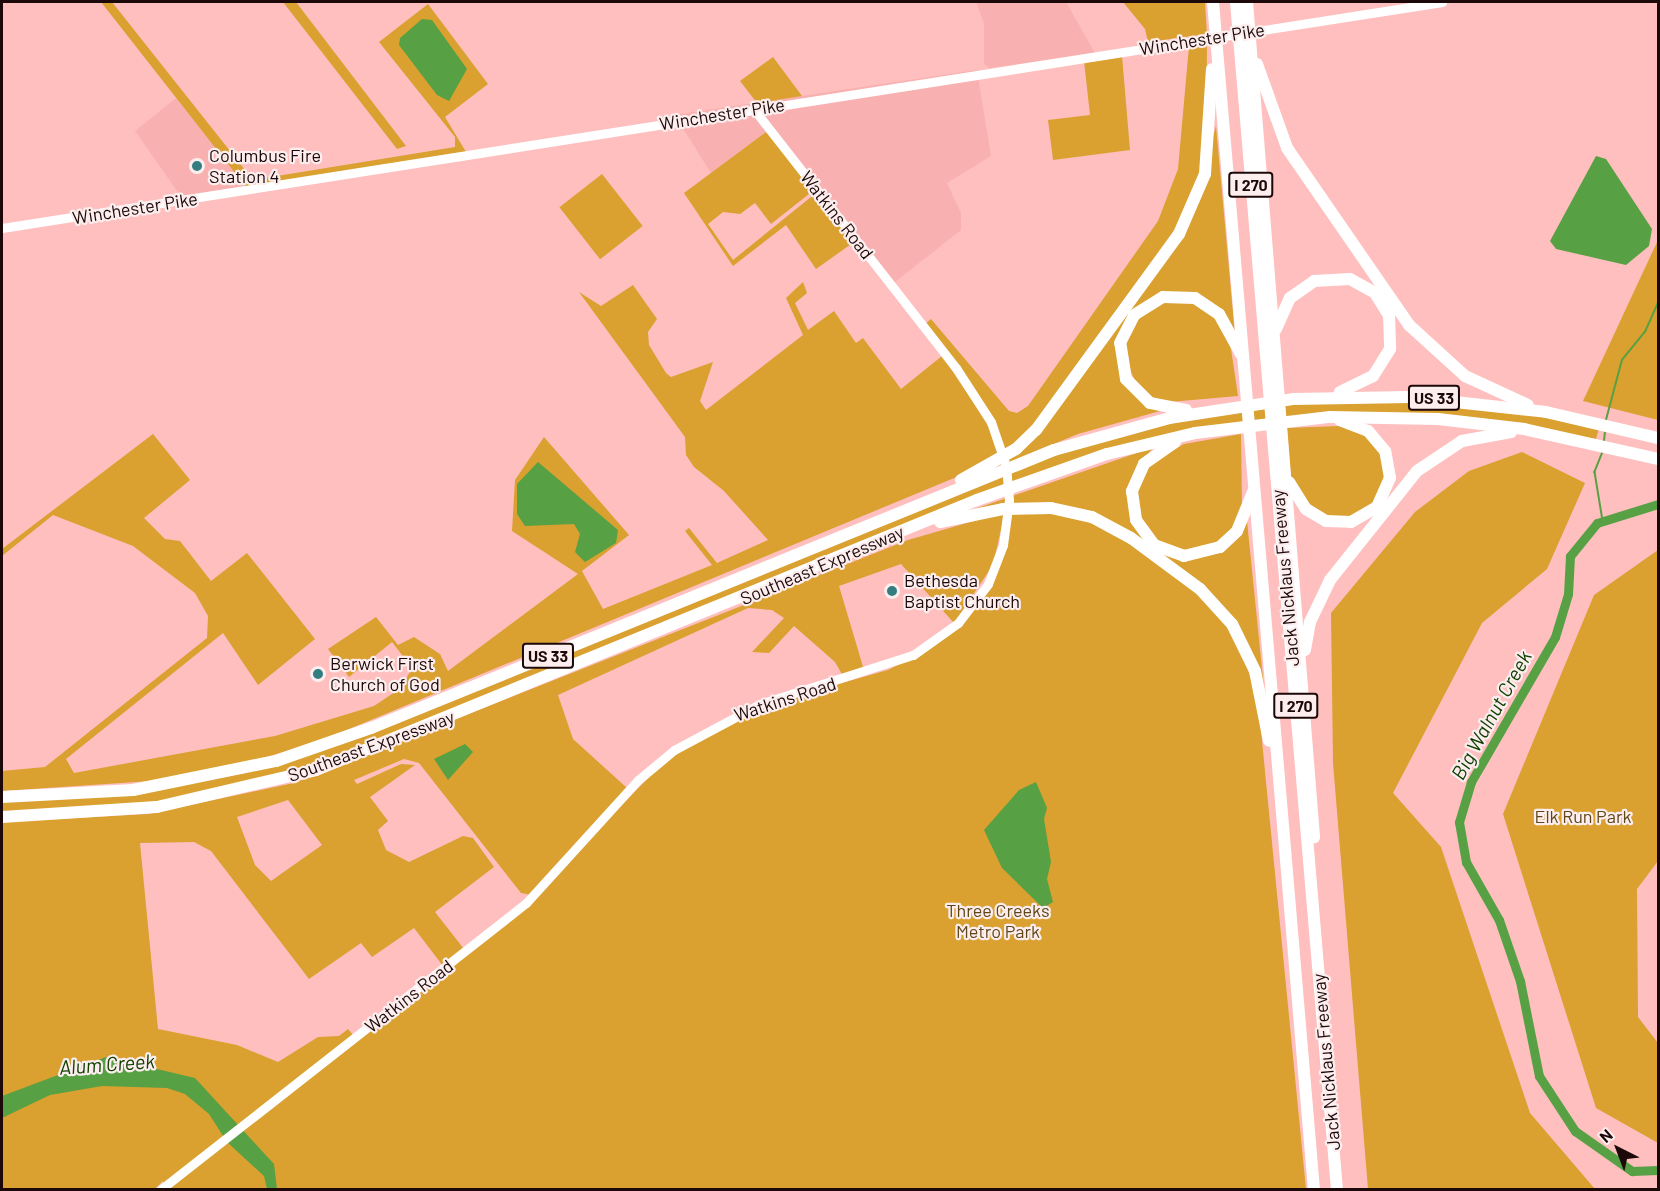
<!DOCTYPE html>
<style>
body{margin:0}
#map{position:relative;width:1660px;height:1191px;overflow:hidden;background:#febfbe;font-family:Barlow,sans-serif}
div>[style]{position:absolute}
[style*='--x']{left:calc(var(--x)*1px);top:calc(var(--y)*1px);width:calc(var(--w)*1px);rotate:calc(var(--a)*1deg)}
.built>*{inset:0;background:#f8b1b0}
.green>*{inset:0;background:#daa030;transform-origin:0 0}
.water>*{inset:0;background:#57a044}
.stream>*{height:1.5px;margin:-0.75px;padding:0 0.75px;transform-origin:0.75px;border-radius:0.75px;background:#57a044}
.river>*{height:9px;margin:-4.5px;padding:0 4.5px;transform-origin:4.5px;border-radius:4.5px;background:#57a044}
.secondary>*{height:9px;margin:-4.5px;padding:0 4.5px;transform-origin:4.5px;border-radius:4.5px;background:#fff}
.highway>*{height:12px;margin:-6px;padding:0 6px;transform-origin:6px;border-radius:6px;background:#fff}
.dots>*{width:16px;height:16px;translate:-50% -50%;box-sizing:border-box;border:3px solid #fceeee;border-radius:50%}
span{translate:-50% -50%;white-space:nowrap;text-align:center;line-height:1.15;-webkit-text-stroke:4.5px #fceeee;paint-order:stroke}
.shield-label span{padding:2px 4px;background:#fceeee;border:2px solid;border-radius:4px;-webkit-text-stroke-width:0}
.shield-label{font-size:16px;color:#1c0808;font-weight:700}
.street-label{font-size:18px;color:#1c0808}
.poi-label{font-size:18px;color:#1c0808}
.left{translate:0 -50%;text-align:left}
.park-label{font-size:18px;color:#5f4618}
.water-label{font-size:20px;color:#0f4000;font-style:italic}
.frame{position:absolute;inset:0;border:3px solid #1c0808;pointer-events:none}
.north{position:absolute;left:1588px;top:1119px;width:60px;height:60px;-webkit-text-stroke:4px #fceeee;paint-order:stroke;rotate:318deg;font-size:16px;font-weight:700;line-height:24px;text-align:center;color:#1c0808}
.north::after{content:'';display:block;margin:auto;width:21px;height:27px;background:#1c0808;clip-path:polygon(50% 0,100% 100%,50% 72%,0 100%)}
</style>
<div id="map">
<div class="built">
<i style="clip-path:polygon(976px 2px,1066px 2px,1095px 53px,990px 68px,984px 64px,984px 24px)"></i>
<i style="clip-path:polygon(977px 70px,991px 156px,947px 183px,961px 213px,961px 230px,890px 286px,766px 132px,711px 173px,682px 127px,680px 114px)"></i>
<i style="clip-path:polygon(176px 98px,238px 176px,246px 187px,182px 198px,135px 131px)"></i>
</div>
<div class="green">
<i style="clip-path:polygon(101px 2px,112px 2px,253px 180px,455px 147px,455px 137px,379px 42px,428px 4px,488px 84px,445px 117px,466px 152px,246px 187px)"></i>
<i style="clip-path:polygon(283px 2px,296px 2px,406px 146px,397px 149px)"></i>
<i style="clip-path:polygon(1123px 2px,1205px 2px,1207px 34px,1148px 42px,1145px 29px)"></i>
<i style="clip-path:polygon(1207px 43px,1206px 153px,1187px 215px,1025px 437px,971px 471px,330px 737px,267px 757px,151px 781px,2px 791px,2px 771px,45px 767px,207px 638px,208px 616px,195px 593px,133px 546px,53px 515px,2px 556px,2px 549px,153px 434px,190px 480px,144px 518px,165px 539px,180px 541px,211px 581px,247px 553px,315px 639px,258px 685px,223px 633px,66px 759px,74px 773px,275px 736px,374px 706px,401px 688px,412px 668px,392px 642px,349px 677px,328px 649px,376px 617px,398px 645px,414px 637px,440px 654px,448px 671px,578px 574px,512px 531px,515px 480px,544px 437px,629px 535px,582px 571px,603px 609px,712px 565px,685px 531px,689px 528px,717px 563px,768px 540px,724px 491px,694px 467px,686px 455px,685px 437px,579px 292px,601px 306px,633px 285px,657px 319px,648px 332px,649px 345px,666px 373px,671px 377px,713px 362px,700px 401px,706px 410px,803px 335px,786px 298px,803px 282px,807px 293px,795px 303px,808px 330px,834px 311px,856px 343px,863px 338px,901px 389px,942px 356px,1005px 448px,997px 428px,925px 324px,931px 319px,1009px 411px,1017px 413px,1028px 406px,1158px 221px,1178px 169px,1189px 46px)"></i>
<i style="clip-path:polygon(1122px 56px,1130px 150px,1053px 160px,1048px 120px,1090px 115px,1084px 61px)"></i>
<i style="clip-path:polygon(773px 57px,802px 96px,757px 103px,740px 81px)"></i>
<i style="clip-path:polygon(1216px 126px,1235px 335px,1230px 326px,1178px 292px,1131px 313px,1116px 345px,1146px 405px,1160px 411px,1078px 434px,993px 469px,1010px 457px,1189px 223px)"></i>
<i style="clip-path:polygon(766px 132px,814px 190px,771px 224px,755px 203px,740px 214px,723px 212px,708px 224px,733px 260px,816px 193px,854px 242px,816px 269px,786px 225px,733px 266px,684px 193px)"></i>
<i style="left:602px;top:174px;width:66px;height:54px;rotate:52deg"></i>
<i style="clip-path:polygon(1658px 240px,1658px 420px,1583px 401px)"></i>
<i style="clip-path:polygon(1190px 300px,1217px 315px,1230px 342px,1238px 396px,1158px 403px,1139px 390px,1122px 351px,1130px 327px,1155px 303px)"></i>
<i style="clip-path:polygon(1378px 400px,1535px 414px,1599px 428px,1596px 439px,1321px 414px,1145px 440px,293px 773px,185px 799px,2px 814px,2px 800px,152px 791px,245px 773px,1037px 460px,1118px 434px,1260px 406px)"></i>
<i style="clip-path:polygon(1339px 426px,1363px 433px,1379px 447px,1387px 479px,1373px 506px,1345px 520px,1313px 512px,1291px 478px,1287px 428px)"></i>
<i style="clip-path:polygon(1241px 434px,1242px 509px,1227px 539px,1200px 551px,1166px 548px,1146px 532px,1135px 503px,1140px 478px,1154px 461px,1184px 444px)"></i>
<i style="clip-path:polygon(1154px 447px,1137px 467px,1138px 530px,1195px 559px,1218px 552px,1247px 521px,1264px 688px,1234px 623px,1097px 516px,972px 510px)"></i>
<i style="clip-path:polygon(1522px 452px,1585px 483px,1547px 569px,1482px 623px,1393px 793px,1441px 847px,1530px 1113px,1595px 1189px,1368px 1189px,1333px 763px,1331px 613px,1415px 512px,1469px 471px)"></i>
<i style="clip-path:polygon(evenodd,1013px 511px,1058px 511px,1118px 533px,1190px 584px,1238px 639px,1258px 700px,1306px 1189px,165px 1190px,163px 1181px,154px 1190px,2px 1190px,2px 822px,148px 814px,294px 783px,908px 540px,1005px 512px,993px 565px,954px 623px,901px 564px,839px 586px,864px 670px,843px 676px,835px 662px,794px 626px,769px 653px,752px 652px,784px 618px,772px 610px,748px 608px,558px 695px,573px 739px,627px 788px,531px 895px,521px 893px,419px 763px,404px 759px,354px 780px,357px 784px,401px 764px,415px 765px,370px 797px,388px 821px,378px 830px,386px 850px,409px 862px,463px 836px,473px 838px,494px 867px,435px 912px,464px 949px,443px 966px,414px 928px,372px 957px,361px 943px,309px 979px,211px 851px,194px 842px,140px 843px,158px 1029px,237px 1045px,278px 1062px,318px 1037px,339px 1036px,348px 1029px,353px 1035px,500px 928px,669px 757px,774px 702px,888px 670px,934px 646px,948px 636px,999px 565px,1013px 511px,288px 800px,322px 845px,271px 881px,255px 865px,237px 817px,288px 800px)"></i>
<i style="clip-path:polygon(1658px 550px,1658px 861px,1637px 889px,1638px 1017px,1658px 1043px,1658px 1143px,1596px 1108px,1503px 814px,1594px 595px)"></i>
</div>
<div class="water">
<i style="clip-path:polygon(422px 19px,432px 20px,467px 69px,449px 101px,437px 95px,399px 45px,400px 38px)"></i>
<i style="clip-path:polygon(1596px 156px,1606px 159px,1652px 229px,1649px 246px,1626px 265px,1556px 249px,1550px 241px)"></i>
<i style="clip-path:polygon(538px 462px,618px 530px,616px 543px,585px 562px,575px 552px,580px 534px,574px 524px,525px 526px,517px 514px,517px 484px)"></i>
<i style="clip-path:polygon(465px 744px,473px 752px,448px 780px,434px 759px)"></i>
<i style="clip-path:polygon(1036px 782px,1047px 808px,1044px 819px,1051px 862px,1047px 879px,1053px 902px,1043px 908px,1002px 868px,984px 830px,1019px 790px)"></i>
<i style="clip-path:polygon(106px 1057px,195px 1078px,274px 1164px,277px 1189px,267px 1189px,264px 1176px,227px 1142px,209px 1114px,185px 1094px,167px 1088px,102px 1086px,50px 1095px,2px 1118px,2px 1096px)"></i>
</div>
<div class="stream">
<i style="--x:1606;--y:420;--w:62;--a:-75.1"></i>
<i style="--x:1622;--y:360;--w:36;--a:-51"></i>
<i style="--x:1645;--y:332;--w:32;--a:-66"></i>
<i style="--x:1604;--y:441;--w:10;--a:-84"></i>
<i style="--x:1603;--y:452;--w:22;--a:112"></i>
<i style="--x:1595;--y:472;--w:50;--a:80.7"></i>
</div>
<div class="river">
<i style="--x:1658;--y:504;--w:64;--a:162.7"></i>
<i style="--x:1597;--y:523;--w:43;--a:129.3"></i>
<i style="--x:1570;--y:556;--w:38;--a:93"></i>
<i style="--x:1568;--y:594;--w:45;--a:106.8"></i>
<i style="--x:1555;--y:637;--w:168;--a:120.1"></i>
<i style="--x:1471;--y:782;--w:42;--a:106.7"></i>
<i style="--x:1459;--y:822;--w:41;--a:80.1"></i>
<i style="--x:1466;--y:862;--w:67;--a:60.4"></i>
<i style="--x:1499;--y:920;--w:65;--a:71"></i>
<i style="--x:1520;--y:981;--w:97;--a:78.7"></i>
<i style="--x:1539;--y:1076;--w:66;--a:56.8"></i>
<i style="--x:1575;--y:1131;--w:70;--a:35.1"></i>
<i style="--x:1632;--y:1171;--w:26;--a:-2"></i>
</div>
<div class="secondary">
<i style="--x:2;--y:228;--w:1458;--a:-8.92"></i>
<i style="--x:160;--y:1190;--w:465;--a:-38.1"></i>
<i style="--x:526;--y:903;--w:166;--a:-47.7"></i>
<i style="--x:638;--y:780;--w:47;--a:-39.8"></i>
<i style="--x:674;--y:750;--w:98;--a:-28.1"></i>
<i style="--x:760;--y:704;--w:161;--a:-17.8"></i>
<i style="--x:913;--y:655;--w:55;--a:-35.4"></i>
<i style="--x:958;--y:623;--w:49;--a:-52.4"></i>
<i style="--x:988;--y:584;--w:42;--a:-69"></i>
<i style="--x:1003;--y:545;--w:45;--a:-82.4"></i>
<i style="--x:1009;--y:500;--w:34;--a:-95"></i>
<i style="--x:1006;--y:466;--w:46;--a:-108.8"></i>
<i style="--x:991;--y:422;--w:64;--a:-122.9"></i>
<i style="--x:956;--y:368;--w:328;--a:-128"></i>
</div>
<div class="highway">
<i style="--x:1213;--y:2;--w:1192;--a:85.14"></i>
<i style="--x:1236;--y:2;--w:1192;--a:85.14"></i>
<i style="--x:1247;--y:2;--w:838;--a:85.41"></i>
<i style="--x:1257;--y:64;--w:89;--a:70.3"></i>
<i style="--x:1287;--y:148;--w:215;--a:55.4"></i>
<i style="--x:1409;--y:325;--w:76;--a:42.3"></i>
<i style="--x:1465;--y:376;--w:69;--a:24.7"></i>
<i style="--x:1276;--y:329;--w:34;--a:-66"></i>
<i style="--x:1290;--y:298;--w:29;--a:-35"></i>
<i style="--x:1314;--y:281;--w:36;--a:-3"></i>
<i style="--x:1350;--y:279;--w:29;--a:29"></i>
<i style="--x:1375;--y:293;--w:26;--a:58"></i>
<i style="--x:1389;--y:315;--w:34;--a:88"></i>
<i style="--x:1390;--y:349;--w:32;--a:122"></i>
<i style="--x:1373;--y:376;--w:37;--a:154"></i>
<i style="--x:1186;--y:410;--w:37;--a:-169"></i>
<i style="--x:1150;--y:403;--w:34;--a:-135"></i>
<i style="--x:1126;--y:379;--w:36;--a:-99"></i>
<i style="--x:1120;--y:343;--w:31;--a:-63"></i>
<i style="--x:1134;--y:315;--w:34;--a:-32"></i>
<i style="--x:1163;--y:297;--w:32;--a:2"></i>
<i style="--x:1195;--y:298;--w:29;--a:34"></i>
<i style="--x:1219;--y:314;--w:46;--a:61.2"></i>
<i style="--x:1175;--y:442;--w:38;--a:145"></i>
<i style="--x:1144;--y:464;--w:30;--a:114"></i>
<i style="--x:1132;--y:491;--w:29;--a:82"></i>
<i style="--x:1136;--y:520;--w:31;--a:54"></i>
<i style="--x:1154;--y:545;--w:32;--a:20"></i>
<i style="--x:1184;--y:556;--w:37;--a:-14"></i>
<i style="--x:1220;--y:547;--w:23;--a:-43"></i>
<i style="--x:1237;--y:531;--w:42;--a:-67.7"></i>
<i style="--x:961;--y:480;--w:63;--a:-29.4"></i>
<i style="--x:1016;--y:449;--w:28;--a:-44"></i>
<i style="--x:1036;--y:430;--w:243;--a:-53.9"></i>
<i style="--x:1179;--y:234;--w:65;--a:-66.6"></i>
<i style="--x:1205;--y:174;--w:105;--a:-86.2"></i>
<i style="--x:1289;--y:482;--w:32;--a:58"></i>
<i style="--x:1306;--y:509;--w:23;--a:31"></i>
<i style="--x:1326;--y:521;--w:25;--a:2"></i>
<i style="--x:1351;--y:522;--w:30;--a:-30"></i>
<i style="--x:1377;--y:507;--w:32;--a:-66"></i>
<i style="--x:1390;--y:478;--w:27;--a:-100"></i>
<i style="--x:1385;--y:451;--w:26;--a:-130"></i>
<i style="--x:1368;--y:431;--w:30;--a:-159"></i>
<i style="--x:940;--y:522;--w:64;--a:-11.7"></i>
<i style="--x:1003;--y:509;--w:48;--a:-1.2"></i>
<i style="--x:1051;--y:508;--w:42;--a:12.4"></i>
<i style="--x:1092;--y:517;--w:44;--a:28.3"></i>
<i style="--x:1131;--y:538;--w:86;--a:36.5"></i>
<i style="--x:1200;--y:589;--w:47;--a:47.6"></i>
<i style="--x:1232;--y:624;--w:52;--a:63.9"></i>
<i style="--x:1255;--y:671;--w:71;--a:78.7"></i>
<i style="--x:1305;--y:650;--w:28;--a:-80"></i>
<i style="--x:1310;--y:622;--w:47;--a:-64.5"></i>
<i style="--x:1330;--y:580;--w:139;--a:-51.4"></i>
<i style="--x:1417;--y:471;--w:54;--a:-33.7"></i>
<i style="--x:1462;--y:441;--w:50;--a:-10.4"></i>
<i style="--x:2;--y:797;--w:131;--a:-3.1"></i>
<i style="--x:133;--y:790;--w:146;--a:-11.5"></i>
<i style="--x:276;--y:761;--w:101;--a:-19.2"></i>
<i style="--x:371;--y:728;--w:737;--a:-22.15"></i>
<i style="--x:1054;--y:450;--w:119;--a:-15.5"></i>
<i style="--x:1169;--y:418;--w:125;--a:-8.7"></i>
<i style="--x:1293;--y:399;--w:116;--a:-1"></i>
<i style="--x:1409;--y:397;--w:138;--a:6.2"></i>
<i style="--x:1546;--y:412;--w:115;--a:13.1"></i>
<i style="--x:2;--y:817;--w:155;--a:-3.7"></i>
<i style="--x:157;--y:807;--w:163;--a:-13.1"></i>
<i style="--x:316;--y:770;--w:714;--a:-22.22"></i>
<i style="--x:977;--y:500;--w:138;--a:-19.5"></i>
<i style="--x:1107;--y:454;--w:90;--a:-13.4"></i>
<i style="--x:1195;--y:433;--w:136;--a:-6.8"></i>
<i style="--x:1330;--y:417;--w:108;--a:1.1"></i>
<i style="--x:1438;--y:419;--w:87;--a:6.6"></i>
<i style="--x:1524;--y:429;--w:137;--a:12.6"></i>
</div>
<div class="dots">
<i style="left:197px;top:166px;background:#337c80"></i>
<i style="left:892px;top:591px;background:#337c80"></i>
<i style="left:318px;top:674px;background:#337c80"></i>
</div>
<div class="shield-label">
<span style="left:1251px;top:185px">I 270</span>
<span style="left:1434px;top:398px">US 33</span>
<span style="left:548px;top:656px">US 33</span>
<span style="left:1296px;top:706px">I 270</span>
</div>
<div class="street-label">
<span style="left:1202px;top:39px;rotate:-9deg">Winchester Pike</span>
<span style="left:722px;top:114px;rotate:-9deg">Winchester Pike</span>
<span style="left:135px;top:208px;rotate:-9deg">Winchester Pike</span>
<span style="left:837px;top:215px;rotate:52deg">Watkins Road</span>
<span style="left:822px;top:565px;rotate:-23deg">Southeast Expressway</span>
<span style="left:1285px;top:578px;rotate:-95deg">Jack Nicklaus Freeway</span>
<span style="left:785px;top:699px;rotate:-18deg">Watkins Road</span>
<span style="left:371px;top:746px;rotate:-20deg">Southeast Expressway</span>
<span style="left:409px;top:996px;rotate:-38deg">Watkins Road</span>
<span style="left:1326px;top:1062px;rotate:-95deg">Jack Nicklaus Freeway</span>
</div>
<div class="poi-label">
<span class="left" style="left:209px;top:166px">Columbus Fire<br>Station 4</span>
<span class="left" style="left:904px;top:591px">Bethesda<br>Baptist Church</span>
<span class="left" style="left:330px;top:674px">Berwick First<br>Church of God</span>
</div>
<div class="park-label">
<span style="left:1583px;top:816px">Elk Run Park</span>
<span style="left:998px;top:921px">Three Creeks<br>Metro Park</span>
</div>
<div class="water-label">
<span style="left:1491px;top:715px;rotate:-61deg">Big Walnut Creek</span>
<span style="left:107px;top:1064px;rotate:-4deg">Alum Creek</span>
</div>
<div class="frame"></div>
<div class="north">N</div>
</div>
